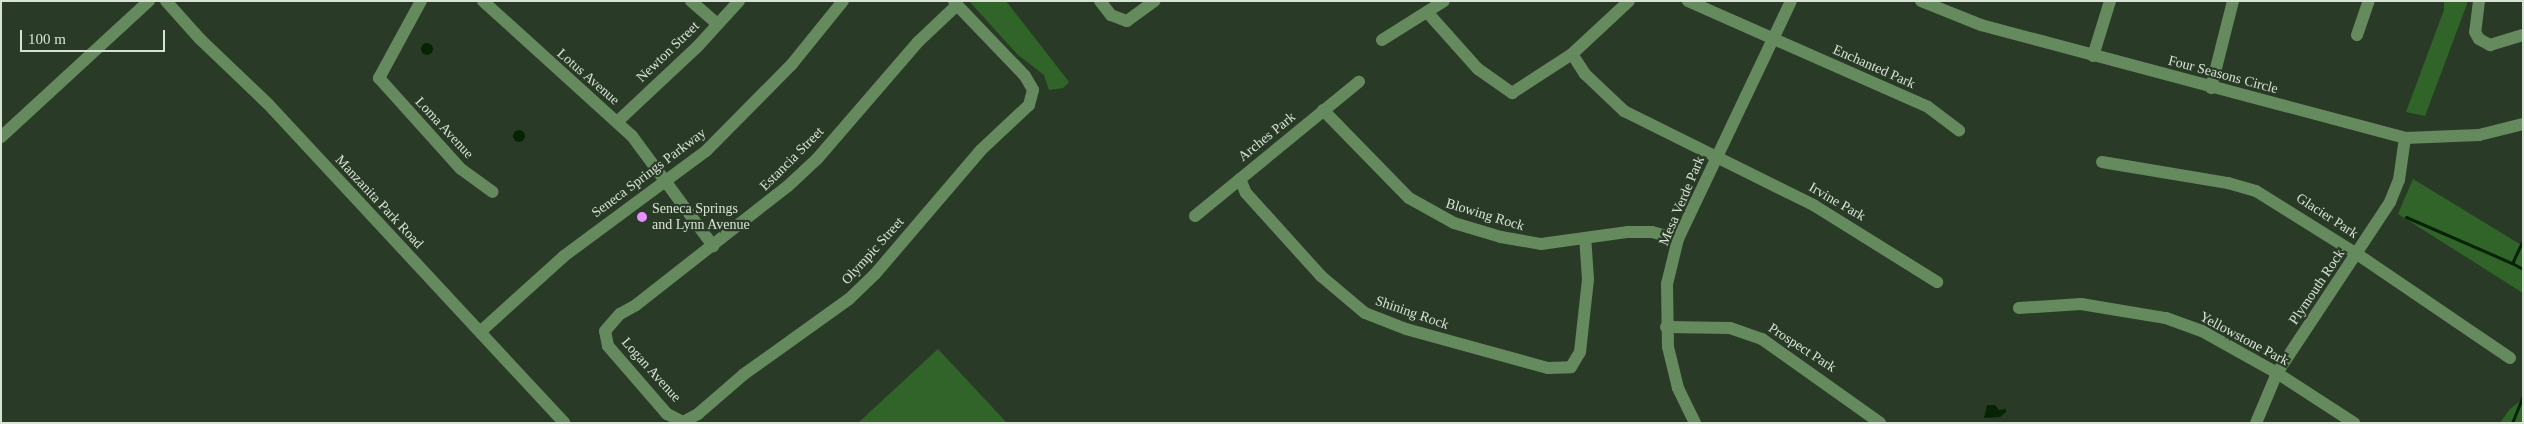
<!DOCTYPE html>
<style>
body{margin:0}
#map{position:relative;width:2524px;height:424px;overflow:hidden;background:#293b26;font-family:"Times New Roman",serif}
div>[style]{position:absolute}
[style*='--x']{left:calc(var(--x)*1px);top:calc(var(--y)*1px);width:calc(var(--w)*1px);rotate:calc(var(--a)*1deg)}
.green>*{inset:0;background:#316428}
.water>*{inset:0;background:#062303}
.round{border-radius:50%}
.stream>*{height:3px;margin:-1.5px;padding:0 1.5px;transform-origin:1.5px;border-radius:1.5px;background:#062303}
.minor>*{height:12px;margin:-6px;padding:0 6px;transform-origin:6px;border-radius:6px;background:#658a5e}
.dots>*{width:14px;height:14px;translate:-50% -50%;box-sizing:border-box;border:2px solid #293b26;border-radius:50%}
span{translate:-50% -50%;white-space:nowrap;text-align:center;line-height:1.15;-webkit-text-stroke:4.5px #293b26;paint-order:stroke}
.street-label{font-size:14px;color:#d8e3d6}
.poi-label{font-size:14px;color:#d8e3d6}
.left{translate:0 -50%;text-align:left}
.frame{position:absolute;inset:0;border:2px solid #d8e3d6;pointer-events:none}
.scale{position:absolute;left:20px;top:30px;width:145px;height:22px;box-sizing:border-box;border:2px solid #d8e3d6;border-top:0;padding-left:6px;font-size:15px;line-height:18px;white-space:nowrap;color:#d8e3d6;-webkit-text-stroke:4px #293b26;paint-order:stroke}
</style>
<div id="map">
<div class="green">
<i style="clip-path:polygon(969px 1px,1006px 1px,1069px 82px,1063px 88px,1049px 90px,1044px 75px,1017px 54px)"></i>
<i style="clip-path:polygon(2444px 1px,2467px 1px,2467px 4px,2425px 116px,2406px 112px,2444px 10px)"></i>
<i style="clip-path:polygon(2413px 179px,2523px 246px,2523px 293px,2398px 214px)"></i>
<i style="clip-path:polygon(938px 349px,1007px 423px,858px 423px)"></i>
<i style="clip-path:polygon(2523px 399px,2523px 423px,2500px 423px,2509px 410px)"></i>
</div>
<div class="water">
<i class="round" style="left:421px;top:43px;width:12px;height:12px"></i>
<i class="round" style="left:513px;top:130px;width:12px;height:12px"></i>
<i style="clip-path:polygon(1987px 405px,1995px 405px,1999px 410px,2006px 409px,2006px 412px,2000px 417px,1984px 418px)"></i>
</div>
<div class="stream">
<i style="--x:2406;--y:217;--w:116;--a:23.5"></i>
<i style="--x:2522;--y:242;--w:23;--a:115"></i>
<i style="--x:2512;--y:263;--w:13;--a:29"></i>
<i style="--x:2512;--y:423;--w:29;--a:-68"></i>
</div>
<div class="minor">
<i style="--x:166;--y:1;--w:51;--a:48.2"></i>
<i style="--x:200;--y:39;--w:95;--a:43.7"></i>
<i style="--x:269;--y:105;--w:434;--a:47.1"></i>
<i style="--x:421;--y:1;--w:88;--a:118.6"></i>
<i style="--x:379;--y:78;--w:122;--a:48"></i>
<i style="--x:461;--y:169;--w:39;--a:36"></i>
<i style="--x:483;--y:1;--w:201;--a:42.2"></i>
<i style="--x:632;--y:136;--w:137;--a:53.6"></i>
<i style="--x:691;--y:1;--w:35;--a:41"></i>
<i style="--x:954;--y:1;--w:5;--a:53"></i>
<i style="--x:957;--y:5;--w:98;--a:46.2"></i>
<i style="--x:1025;--y:76;--w:16;--a:60"></i>
<i style="--x:1033;--y:90;--w:16;--a:105"></i>
<i style="--x:1029;--y:105;--w:66;--a:136.8"></i>
<i style="--x:981;--y:150;--w:163;--a:130.5"></i>
<i style="--x:875;--y:274;--w:36;--a:136"></i>
<i style="--x:849;--y:299;--w:130;--a:144.4"></i>
<i style="--x:743;--y:375;--w:60;--a:139.1"></i>
<i style="--x:698;--y:414;--w:17;--a:152"></i>
<i style="--x:683;--y:422;--w:18;--a:-153"></i>
<i style="--x:667;--y:414;--w:90;--a:-130.9"></i>
<i style="--x:608;--y:346;--w:15;--a:-101"></i>
<i style="--x:605;--y:331;--w:23;--a:-49"></i>
<i style="--x:620;--y:314;--w:18;--a:-29"></i>
<i style="--x:636;--y:305;--w:193;--a:-38.1"></i>
<i style="--x:788;--y:186;--w:40;--a:-43"></i>
<i style="--x:817;--y:159;--w:155;--a:-49.2"></i>
<i style="--x:918;--y:42;--w:54;--a:-43.5"></i>
<i style="--x:1100;--y:1;--w:18;--a:52"></i>
<i style="--x:1111;--y:15;--w:17;--a:21"></i>
<i style="--x:1127;--y:21;--w:34;--a:-36"></i>
<i style="--x:1688;--y:1;--w:262;--a:23.8"></i>
<i style="--x:1928;--y:107;--w:39;--a:37"></i>
<i style="--x:1921;--y:1;--w:65;--a:21.8"></i>
<i style="--x:1981;--y:25;--w:439;--a:14.9"></i>
<i style="--x:2405;--y:138;--w:74;--a:-2.3"></i>
<i style="--x:2479;--y:135;--w:45;--a:-14"></i>
<i style="--x:2479;--y:1;--w:31;--a:97"></i>
<i style="--x:2475;--y:32;--w:8;--a:60"></i>
<i style="--x:2479;--y:39;--w:13;--a:29"></i>
<i style="--x:2490;--y:45;--w:34;--a:-17"></i>
<i style="--x:1427;--y:12;--w:76;--a:48.2"></i>
<i style="--x:1478;--y:69;--w:42;--a:35.2"></i>
<i style="--x:1512;--y:93;--w:72;--a:-33"></i>
<i style="--x:1572;--y:54;--w:78;--a:-42.9"></i>
<i style="--x:2357;--y:35;--w:36;--a:-71"></i>
<i style="--x:1382;--y:40;--w:73;--a:-32.2"></i>
<i style="--x:1572;--y:54;--w:24;--a:57"></i>
<i style="--x:1585;--y:74;--w:54;--a:43.5"></i>
<i style="--x:1624;--y:111;--w:213;--a:26.4"></i>
<i style="--x:1815;--y:206;--w:144;--a:31.9"></i>
<i style="--x:2093;--y:56;--w:58;--a:-72.8"></i>
<i style="--x:2211;--y:88;--w:90;--a:-75.8"></i>
<i style="--x:1323;--y:110;--w:123;--a:45.7"></i>
<i style="--x:1409;--y:198;--w:51;--a:29.1"></i>
<i style="--x:1454;--y:223;--w:49;--a:16.6"></i>
<i style="--x:1501;--y:237;--w:41;--a:9.9"></i>
<i style="--x:1541;--y:244;--w:88;--a:-7.9"></i>
<i style="--x:1628;--y:232;--w:24;--a:0"></i>
<i style="--x:1652;--y:232;--w:27;--a:15"></i>
<i style="--x:617;--y:122;--w:111;--a:-43.2"></i>
<i style="--x:698;--y:46;--w:61;--a:-47.7"></i>
<i style="--x:1;--y:137;--w:201;--a:-42.6"></i>
<i style="--x:2102;--y:162;--w:128;--a:9.5"></i>
<i style="--x:2228;--y:183;--w:29;--a:16"></i>
<i style="--x:2256;--y:191;--w:119;--a:32"></i>
<i style="--x:2357;--y:254;--w:185;--a:34.2"></i>
<i style="--x:1240;--y:179;--w:15;--a:67"></i>
<i style="--x:1246;--y:193;--w:112;--a:47.9"></i>
<i style="--x:1321;--y:276;--w:57;--a:40.1"></i>
<i style="--x:1365;--y:313;--w:44;--a:21.3"></i>
<i style="--x:1406;--y:329;--w:147;--a:15.4"></i>
<i style="--x:1548;--y:368;--w:23;--a:-2"></i>
<i style="--x:1571;--y:367;--w:17;--a:-59"></i>
<i style="--x:1580;--y:352;--w:73;--a:-83.7"></i>
<i style="--x:1588;--y:279;--w:39;--a:-94"></i>
<i style="--x:1195;--y:216;--w:212;--a:-39.3"></i>
<i style="--x:2019;--y:308;--w:62;--a:-3.7"></i>
<i style="--x:2081;--y:304;--w:86;--a:9.4"></i>
<i style="--x:2166;--y:318;--w:38;--a:20"></i>
<i style="--x:2202;--y:331;--w:86;--a:29.2"></i>
<i style="--x:2277;--y:373;--w:92;--a:33"></i>
<i style="--x:1666;--y:327;--w:64;--a:0.9"></i>
<i style="--x:1730;--y:328;--w:34;--a:19"></i>
<i style="--x:1762;--y:339;--w:145;--a:35.4"></i>
<i style="--x:480;--y:332;--w:113;--a:-42.1"></i>
<i style="--x:564;--y:256;--w:177;--a:-36.5"></i>
<i style="--x:706;--y:151;--w:122;--a:-45.3"></i>
<i style="--x:792;--y:64;--w:81;--a:-51"></i>
<i style="--x:1695;--y:423;--w:39;--a:-116"></i>
<i style="--x:1678;--y:388;--w:42;--a:-103.7"></i>
<i style="--x:1668;--y:347;--w:63;--a:-90.9"></i>
<i style="--x:1667;--y:284;--w:46;--a:-76.3"></i>
<i style="--x:1678;--y:239;--w:263;--a:-64.6"></i>
<i style="--x:2256;--y:423;--w:54;--a:-67.2"></i>
<i style="--x:2277;--y:373;--w:205;--a:-56.5"></i>
<i style="--x:2390;--y:202;--w:24;--a:-68"></i>
<i style="--x:2399;--y:180;--w:42;--a:-81.9"></i>
</div>
<div class="dots">
<i style="left:642px;top:217px;background:#ea8dfd"></i>
</div>
<div class="street-label">
<span style="left:668px;top:52px;rotate:-44deg">Newton Street</span>
<span style="left:1874px;top:67px;rotate:24deg">Enchanted Park</span>
<span style="left:2223px;top:75px;rotate:15deg">Four Seasons Circle</span>
<span style="left:588px;top:77px;rotate:41deg">Lotus Avenue</span>
<span style="left:444px;top:128px;rotate:47deg">Loma Avenue</span>
<span style="left:1267px;top:137px;rotate:-39deg">Arches Park</span>
<span style="left:792px;top:159px;rotate:-45deg">Estancia Street</span>
<span style="left:649px;top:173px;rotate:-37deg">Seneca Springs Parkway</span>
<span style="left:1682px;top:201px;rotate:-67deg">Mesa Verde Park</span>
<span style="left:379px;top:202px;rotate:47deg">Manzanita Park Road</span>
<span style="left:1837px;top:202px;rotate:30deg">Irvine Park</span>
<span style="left:1485px;top:215px;rotate:17deg">Blowing Rock</span>
<span style="left:2327px;top:216px;rotate:33deg">Glacier Park</span>
<span style="left:873px;top:251px;rotate:-48deg">Olympic Street</span>
<span style="left:2317px;top:287px;rotate:-56deg">Plymouth Rock</span>
<span style="left:1412px;top:313px;rotate:19deg">Shining Rock</span>
<span style="left:2244px;top:339px;rotate:28deg">Yellowstone Park</span>
<span style="left:1802px;top:348px;rotate:33deg">Prospect Park</span>
<span style="left:651px;top:370px;rotate:48deg">Logan Avenue</span>
</div>
<div class="poi-label">
<span class="left" style="left:652px;top:217px">Seneca Springs<br>and Lynn Avenue</span>
</div>
<div class="frame"></div>
<div class="scale">100 m</div>
</div>
